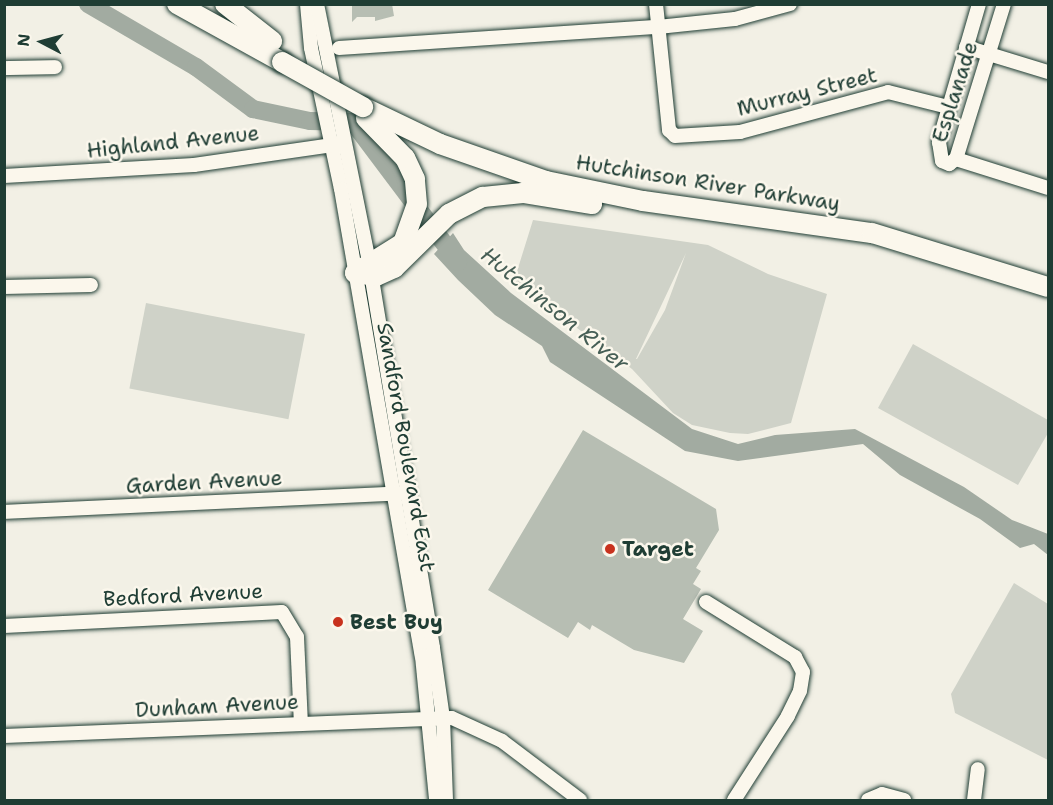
<!DOCTYPE html>
<style>
body{margin:0}
#map{position:relative;width:1053px;height:805px;overflow:hidden;background:#f2f0e5;font-family:"Shantell Sans",sans-serif}
div>[style]{position:absolute}
[style*='--x']{left:calc(var(--x)*1px);top:calc(var(--y)*1px);width:calc(var(--w)*1px);rotate:calc(var(--a)*1deg)}
.green>*{inset:0;background:#cfd2c8;transform-origin:0 0}
.water>*{inset:0;background:#a2aba1}
.river>*{height:18px;margin:-9px;padding:0 9px;transform-origin:9px;border-radius:9px;background:#a2aba1}
.building>*{inset:0;background:#b7beb3}
.roads{filter:drop-shadow(0 0 2px #1f3d34) drop-shadow(0 0 2px #1f3d34)}
.minor>*{height:14px;margin:-7px;padding:0 7px;transform-origin:7px;border-radius:7px;background:#fbf7ec}
.highway>*{height:20px;margin:-10px;padding:0 10px;transform-origin:10px;border-radius:10px;background:#fbf7ec}
.bridges{filter:drop-shadow(0 0 2px #1f3d34) drop-shadow(0 0 2px #1f3d34)}
.highway-bridge>*{height:20px;margin:-10px;padding:0 10px;transform-origin:10px;border-radius:10px;background:#fbf7ec}
.dots>*{width:16px;height:16px;translate:-50% -50%;box-sizing:border-box;border:3px solid #fbf7ec;border-radius:50%}
span{translate:-50% -50%;white-space:nowrap;text-align:center;line-height:1.15;-webkit-text-stroke:5px #fbf7ec;paint-order:stroke}
.street-label{font-size:21px;color:#1f3d34}
.poi-label{font-size:21px;color:#1f3d34;font-weight:700}
.left{translate:0 -50%;text-align:left}
.water-label{font-size:22px;color:#465e55;font-style:italic}
.frame{position:absolute;inset:0;border:6px solid #1f3d34;pointer-events:none}
.north{position:absolute;left:12px;top:12px;width:60px;height:60px;-webkit-text-stroke:4px #fbf7ec;paint-order:stroke;rotate:276deg;font-size:16px;font-weight:700;line-height:24px;text-align:center;color:#1f3d34}
.north::after{content:'';display:block;margin:auto;width:21px;height:27px;background:#1f3d34;clip-path:polygon(50% 0,100% 100%,50% 72%,0 100%)}
</style>
<div id="map">
<div class="green">
<i style="clip-path:polygon(evenodd,533px 220px,708px 245px,768px 274px,827px 294px,791px 423px,748px 434px,730px 433px,692px 425px,673px 413px,632px 369px,514px 281px,533px 220px,686px 253px,665px 310px,637px 359px,636px 359px,686px 253px)"></i>
<i style="left:146px;top:303px;width:162px;height:87px;rotate:11deg"></i>
<i style="clip-path:polygon(913px 344px,1048px 420px,1048px 433px,1018px 485px,878px 408px)"></i>
<i style="clip-path:polygon(1014px 583px,1048px 604px,1048px 760px,955px 713px,951px 694px)"></i>
</div>
<div class="water">
<i style="clip-path:polygon(453px 233px,464px 250px,511px 293px,692px 429px,738px 444px,775px 435px,855px 429px,964px 487px,1012px 520px,1048px 534px,1048px 555px,1034px 544px,1020px 548px,980px 519px,900px 475px,863px 444px,738px 461px,685px 451px,550px 362px,542px 346px,495px 315px,458px 280px,434px 254px)"></i>
</div>
<div class="river">
<i style="--x:88;--y:4;--w:125;--a:30.3"></i>
<i style="--x:196;--y:67;--w:71;--a:36.4"></i>
<i style="--x:253;--y:109;--w:58;--a:11.9"></i>
<i style="--x:310;--y:121;--w:43;--a:1.3"></i>
<i style="--x:353;--y:122;--w:175;--a:53.1"></i>
</div>
<div class="building">
<i style="clip-path:polygon(352px 4px,392px 4px,394px 16px,375px 21px,375px 17px,357px 17px,352px 22px)"></i>
<i style="clip-path:polygon(583px 430px,716px 509px,719px 530px,696px 568px,701px 571px,693px 584px,701px 589px,683px 619px,703px 631px,684px 663px,634px 650px,592px 625px,590px 630px,578px 622px,568px 638px,488px 590px)"></i>
</div>
<div class="roads">
<div class="minor">
<i style="--x:307;--y:4;--w:44;--a:84.8"></i>
<i style="--x:311;--y:48;--w:144;--a:78"></i>
<i style="--x:341;--y:189;--w:474;--a:80.2"></i>
<i style="--x:422;--y:656;--w:145;--a:84.4"></i>
<i style="--x:317;--y:4;--w:262;--a:78.6"></i>
<i style="--x:369;--y:261;--w:392;--a:80.6"></i>
<i style="--x:433;--y:648;--w:71;--a:81.9"></i>
<i style="--x:443;--y:718;--w:82;--a:87.9"></i>
<i style="--x:656;--y:4;--w:127;--a:84.1"></i>
<i style="--x:669;--y:130;--w:8;--a:45"></i>
<i style="--x:675;--y:136;--w:65;--a:-3.5"></i>
<i style="--x:740;--y:132;--w:153;--a:-15.1"></i>
<i style="--x:888;--y:92;--w:62;--a:14"></i>
<i style="--x:979;--y:4;--w:144;--a:106.2"></i>
<i style="--x:939;--y:142;--w:19;--a:81"></i>
<i style="--x:942;--y:161;--w:8;--a:23"></i>
<i style="--x:949;--y:164;--w:9;--a:-36"></i>
<i style="--x:956;--y:159;--w:162;--a:-72.8"></i>
<i style="--x:966;--y:47;--w:86;--a:17"></i>
<i style="--x:339;--y:48;--w:320;--a:-3.8"></i>
<i style="--x:658;--y:27;--w:77;--a:-5.9"></i>
<i style="--x:735;--y:19;--w:57;--a:-15.3"></i>
<i style="--x:4;--y:68;--w:51;--a:-1.1"></i>
<i style="--x:956;--y:159;--w:96;--a:17.5"></i>
<i style="--x:4;--y:176;--w:190;--a:-3.3"></i>
<i style="--x:194;--y:165;--w:147;--a:-8.2"></i>
<i style="--x:4;--y:287;--w:87;--a:-1.3"></i>
<i style="--x:4;--y:512;--w:397;--a:-2.7"></i>
<i style="--x:706;--y:602;--w:105;--a:31.7"></i>
<i style="--x:795;--y:657;--w:17;--a:62"></i>
<i style="--x:803;--y:672;--w:19;--a:99"></i>
<i style="--x:800;--y:691;--w:28;--a:116"></i>
<i style="--x:788;--y:716;--w:100;--a:122.7"></i>
<i style="--x:4;--y:626;--w:278;--a:-2.9"></i>
<i style="--x:282;--y:612;--w:29;--a:59"></i>
<i style="--x:297;--y:637;--w:87;--a:87.4"></i>
<i style="--x:4;--y:736;--w:448;--a:-2.3"></i>
<i style="--x:452;--y:718;--w:55;--a:24.7"></i>
<i style="--x:502;--y:741;--w:98;--a:37.1"></i>
<i style="--x:868;--y:800;--w:15;--a:-23"></i>
<i style="--x:882;--y:794;--w:23;--a:15"></i>
<i style="--x:974;--y:800;--w:31;--a:-83"></i>
</div>
<div class="highway">
<i style="--x:177;--y:4;--w:120;--a:28.9"></i>
<i style="--x:225;--y:4;--w:60;--a:38.2"></i>
<i style="--x:363;--y:107;--w:85;--a:25.7"></i>
<i style="--x:440;--y:144;--w:112;--a:19.2"></i>
<i style="--x:546;--y:181;--w:99;--a:11.7"></i>
<i style="--x:643;--y:201;--w:231;--a:8"></i>
<i style="--x:872;--y:233;--w:184;--a:17.1"></i>
<i style="--x:355;--y:273;--w:21;--a:8"></i>
<i style="--x:376;--y:276;--w:20;--a:-24"></i>
<i style="--x:394;--y:268;--w:77;--a:-44.5"></i>
<i style="--x:449;--y:214;--w:38;--a:-27"></i>
<i style="--x:483;--y:197;--w:40;--a:-5.7"></i>
<i style="--x:523;--y:193;--w:70;--a:9.1"></i>
<i style="--x:355;--y:273;--w:57;--a:-32"></i>
<i style="--x:403;--y:243;--w:41;--a:-70.3"></i>
<i style="--x:417;--y:204;--w:25;--a:-95"></i>
<i style="--x:415;--y:179;--w:23;--a:-115"></i>
<i style="--x:405;--y:158;--w:56;--a:-134.3"></i>
</div>
</div>
<div class="bridges">
<div class="highway-bridge">
<i style="--x:282;--y:62;--w:93;--a:29.1"></i>
</div>
</div>
<div class="dots">
<i style="left:610px;top:549px;background:#c8321e"></i>
<i style="left:338px;top:622px;background:#c8321e"></i>
</div>
<div class="street-label">
<span style="left:807px;top:92px;rotate:-14deg">Murray Street</span>
<span style="left:955px;top:92px;rotate:-72deg">Esplanade</span>
<span style="left:173px;top:142px;rotate:-6deg">Highland Avenue</span>
<span style="left:708px;top:183px;rotate:9deg">Hutchinson River Parkway</span>
<span style="left:406px;top:447px;rotate:80deg">Sandford Boulevard East</span>
<span style="left:204px;top:482px;rotate:-3deg">Garden Avenue</span>
<span style="left:183px;top:595px;rotate:-3deg">Bedford Avenue</span>
<span style="left:217px;top:706px;rotate:-3deg">Dunham Avenue</span>
</div>
<div class="poi-label">
<span class="left" style="left:622px;top:549px">Target</span>
<span class="left" style="left:350px;top:622px">Best Buy</span>
</div>
<div class="water-label">
<span style="left:555px;top:309px;rotate:39deg">Hutchinson River</span>
</div>
<div class="frame"></div>
<div class="north">N</div>
</div>
